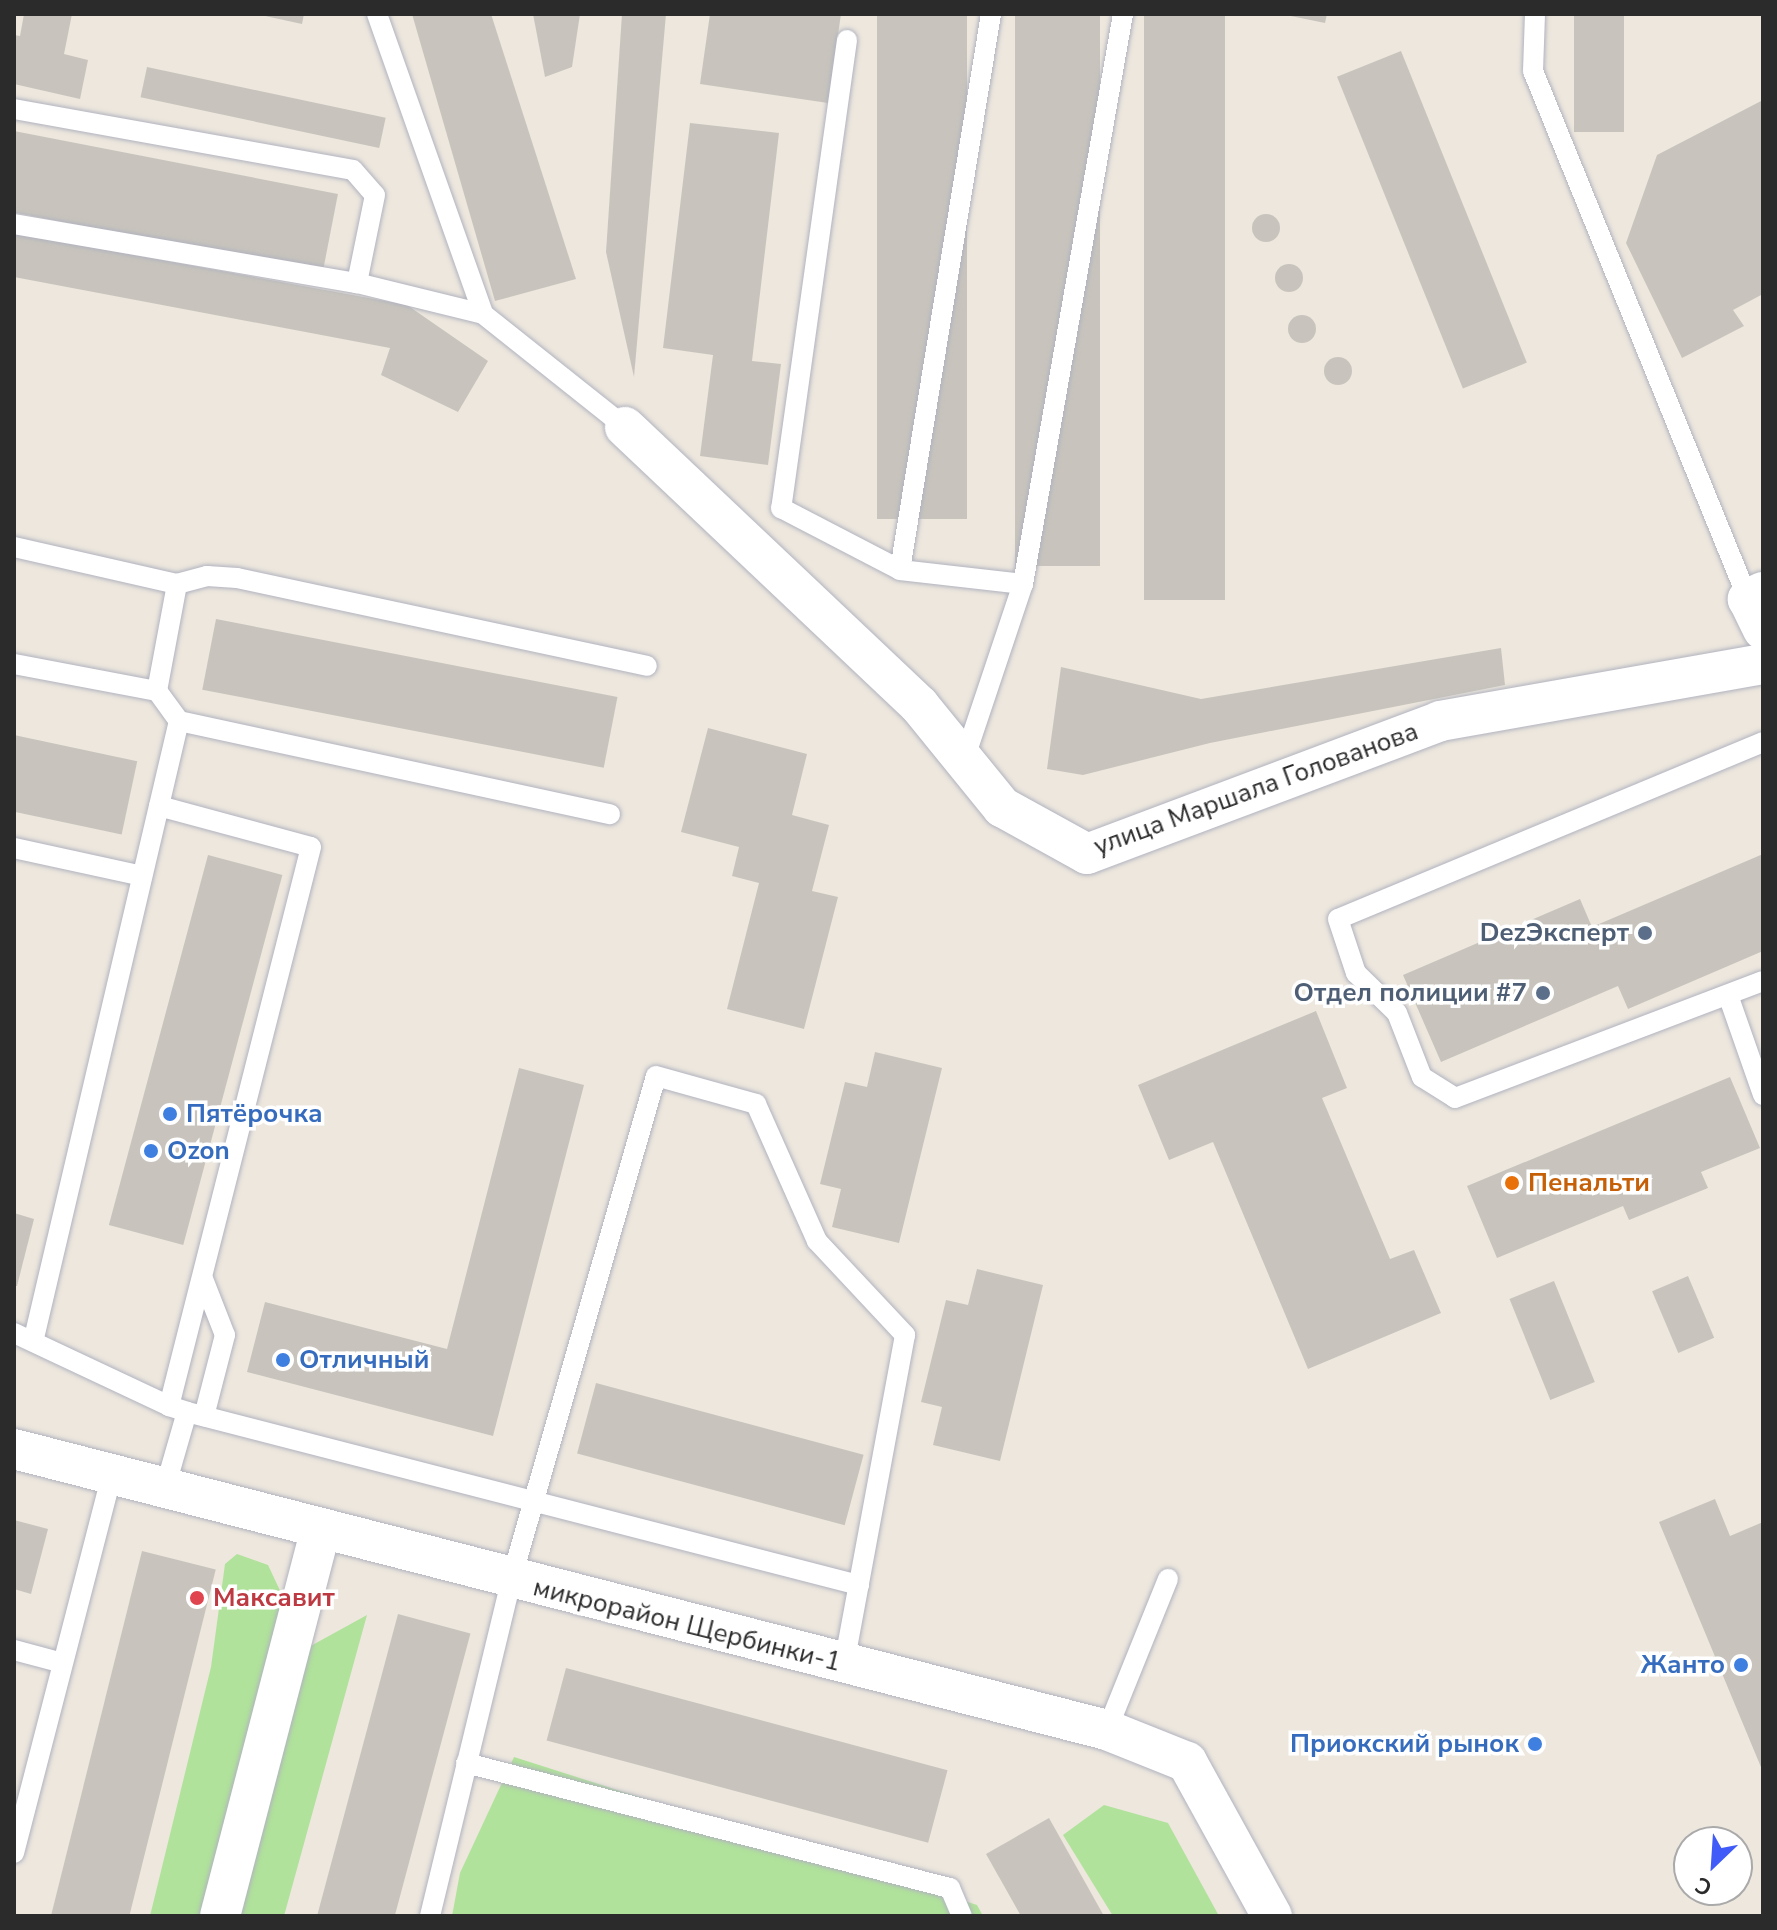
<!DOCTYPE html>
<meta charset="utf-8">
<style>
body{margin:0}
#map{position:relative;width:1777px;height:1930px;overflow:hidden;background:#ede7de;font-family:"Nunito Sans",sans-serif}
div>[style]{position:absolute}
[style*='--x']{left:calc(var(--x)*1px);top:calc(var(--y)*1px);width:calc(var(--w)*1px);rotate:calc(var(--a)*1deg)}
.green>*{inset:0;background:#b0e29b}
.building>*{inset:0;background:#c8c4bd;transform-origin:0 0}
.round{border-radius:50%}
.roads{filter:drop-shadow(0 0 2px #b1b3bf) drop-shadow(0 0 2px #b1b3bf)}
.service>*{height:20px;margin:-10px;padding:0 10px;transform-origin:10px;border-radius:10px;background:#fff}
.minor>*{height:40px;margin:-20px;padding:0 20px;transform-origin:20px;border-radius:20px;background:#fff}
.dots>*{width:22px;height:22px;translate:-50% -50%;box-sizing:border-box;border:4px solid #fff;border-radius:50%}
span{translate:-50% -50%;white-space:nowrap;text-align:center;line-height:1.15;-webkit-text-stroke:7px #fff;paint-order:stroke}
.street-label{font-size:26px;color:#2b2b2b}
.service-label{font-size:26px;color:#4e5e75;font-weight:700}
.right{translate:-100% -50%;text-align:right}
.shop-label{font-size:26px;color:#366cbe;font-weight:700}
.left{translate:0 -50%;text-align:left}
.food-label{font-size:26px;color:#c56008;font-weight:700}
.health-label{font-size:26px;color:#be3a42;font-weight:700}
.frame{position:absolute;inset:0;border:16px solid #2b2b2b;pointer-events:none}
.north{position:absolute;left:1673px;top:1826px;width:80px;height:80px;box-sizing:border-box;background:#fff;border:2px solid #aaa;border-radius:50%;rotate:205deg;font-size:22px;font-weight:700;line-height:32px;text-align:center;color:#2b2b2b}
.north::after{content:'';display:block;margin:auto;width:28px;height:36px;background:#405bf7;clip-path:polygon(50% 0,100% 100%,50% 72%,0 100%)}
</style>
<div id="map">
<div class="green">
<i style="clip-path:polygon(237px 1554px,268px 1565px,307px 1648px,367px 1615px,284px 1916px,150px 1916px,211px 1667px,225px 1564px)"></i>
<i style="clip-path:polygon(514px 1757px,977px 1905px,983px 1916px,452px 1916px,460px 1873px)"></i>
<i style="clip-path:polygon(1104px 1805px,1168px 1823px,1219px 1916px,1113px 1916px,1063px 1835px)"></i>
</div>
<div class="building">
<i style="clip-path:polygon(24px 14px,72px 14px,64px 54px,88px 60px,80px 99px,14px 84px,14px 35px,20px 36px)"></i>
<i style="clip-path:polygon(256px 14px,304px 14px,302px 24px)"></i>
<i style="clip-path:polygon(412px 14px,491px 14px,576px 279px,495px 301px)"></i>
<i style="clip-path:polygon(533px 14px,580px 14px,572px 67px,545px 77px)"></i>
<i style="clip-path:polygon(622px 14px,666px 14px,634px 377px,606px 252px)"></i>
<i style="clip-path:polygon(710px 14px,841px 14px,828px 103px,700px 84px)"></i>
<i style="left:877px;top:14px;width:90px;height:505px"></i>
<i style="left:1015px;top:14px;width:85px;height:552px"></i>
<i style="left:1144px;top:14px;width:81px;height:586px"></i>
<i style="clip-path:polygon(1281px 14px,1327px 14px,1325px 23px)"></i>
<i style="left:1574px;top:14px;width:50px;height:118px"></i>
<i style="left:1401px;top:51px;width:336px;height:69px;rotate:68deg"></i>
<i style="left:147px;top:67px;width:244px;height:31px;rotate:12deg"></i>
<i style="clip-path:polygon(1763px 100px,1763px 294px,1733px 310px,1744px 326px,1682px 358px,1626px 243px,1657px 155px)"></i>
<i style="clip-path:polygon(690px 123px,779px 133px,752px 361px,781px 364px,768px 465px,700px 456px,713px 355px,663px 348px)"></i>
<i style="left:14px;top:131px;width:330px;height:80px;rotate:11deg"></i>
<i class="round" style="left:1252px;top:214px;width:28px;height:28px"></i>
<i style="clip-path:polygon(14px 233px,407px 305px,488px 361px,458px 412px,381px 375px,390px 348px,14px 277px)"></i>
<i class="round" style="left:1275px;top:264px;width:28px;height:28px"></i>
<i class="round" style="left:1288px;top:315px;width:28px;height:28px"></i>
<i class="round" style="left:1324px;top:357px;width:28px;height:28px"></i>
<i style="left:216px;top:619px;width:409px;height:72px;rotate:11deg"></i>
<i style="clip-path:polygon(1501px 648px,1505px 685px,1210px 743px,1083px 775px,1047px 769px,1061px 667px,1201px 699px)"></i>
<i style="clip-path:polygon(708px 728px,807px 754px,792px 815px,829px 825px,812px 891px,838px 897px,804px 1029px,727px 1009px,759px 883px,732px 876px,739px 847px,681px 832px)"></i>
<i style="left:14px;top:735px;width:126px;height:75px;rotate:12deg"></i>
<i style="clip-path:polygon(1763px 854px,1763px 951px,1628px 1009px,1618px 986px,1441px 1062px,1403px 975px,1580px 899px,1592px 927px)"></i>
<i style="left:208px;top:855px;width:77px;height:383px;rotate:15deg"></i>
<i style="clip-path:polygon(1316px 1011px,1347px 1088px,1322px 1098px,1390px 1259px,1414px 1250px,1441px 1313px,1308px 1369px,1213px 1142px,1169px 1160px,1138px 1085px)"></i>
<i style="clip-path:polygon(875px 1052px,942px 1068px,899px 1243px,832px 1227px,841px 1189px,820px 1184px,845px 1082px,867px 1087px)"></i>
<i style="clip-path:polygon(519px 1068px,584px 1085px,493px 1436px,247px 1372px,265px 1302px,447px 1349px)"></i>
<i style="clip-path:polygon(1730px 1077px,1760px 1148px,1701px 1172px,1708px 1188px,1629px 1220px,1623px 1206px,1497px 1258px,1467px 1186px)"></i>
<i style="clip-path:polygon(14px 1213px,34px 1219px,17px 1286px,14px 1286px)"></i>
<i style="clip-path:polygon(977px 1269px,1043px 1285px,1000px 1461px,933px 1445px,942px 1407px,921px 1402px,946px 1300px,968px 1305px)"></i>
<i style="left:1688px;top:1276px;width:67px;height:39px;rotate:67deg"></i>
<i style="left:1554px;top:1281px;width:109px;height:48px;rotate:68deg"></i>
<i style="left:596px;top:1383px;width:277px;height:73px;rotate:15deg"></i>
<i style="clip-path:polygon(1715px 1499px,1730px 1536px,1763px 1522px,1763px 1772px,1659px 1522px)"></i>
<i style="clip-path:polygon(14px 1520px,48px 1529px,31px 1594px,14px 1589px)"></i>
<i style="left:142px;top:1551px;width:76px;height:376px;rotate:14deg"></i>
<i style="left:398px;top:1614px;width:75px;height:312px;rotate:15deg"></i>
<i style="left:566px;top:1668px;width:395px;height:75px;rotate:15deg"></i>
<i style="clip-path:polygon(1049px 1818px,1104px 1916px,1021px 1916px,986px 1854px)"></i>
</div>
<div class="roads">
<div class="service">
<i style="--x:377;--y:14;--w:318;--a:70.5"></i>
<i style="--x:483;--y:314;--w:181;--a:38.5"></i>
<i style="--x:991;--y:14;--w:563;--a:99.3"></i>
<i style="--x:900;--y:570;--w:124;--a:6.5"></i>
<i style="--x:1535;--y:14;--w:57;--a:92"></i>
<i style="--x:1533;--y:71;--w:570;--a:67.84"></i>
<i style="--x:847;--y:40;--w:473;--a:98"></i>
<i style="--x:781;--y:508;--w:134;--a:27.5"></i>
<i style="--x:14;--y:109;--w:344;--a:10.2"></i>
<i style="--x:353;--y:170;--w:33;--a:49"></i>
<i style="--x:375;--y:195;--w:90;--a:101.6"></i>
<i style="--x:357;--y:283;--w:130;--a:13.8"></i>
<i style="--x:14;--y:224;--w:348;--a:9.8"></i>
<i style="--x:14;--y:547;--w:167;--a:12.8"></i>
<i style="--x:14;--y:664;--w:146;--a:10.7"></i>
<i style="--x:179;--y:721;--w:441;--a:12.2"></i>
<i style="--x:1763;--y:742;--w:460;--a:157.4"></i>
<i style="--x:1338;--y:919;--w:57;--a:71.6"></i>
<i style="--x:1356;--y:973;--w:57;--a:44.3"></i>
<i style="--x:1397;--y:1013;--w:69;--a:68.7"></i>
<i style="--x:1422;--y:1077;--w:39;--a:32"></i>
<i style="--x:1455;--y:1098;--w:329;--a:-20.8"></i>
<i style="--x:964;--y:760;--w:186;--a:-71.5"></i>
<i style="--x:1023;--y:584;--w:579;--a:-80.05"></i>
<i style="--x:159;--y:806;--w:157;--a:15.1"></i>
<i style="--x:311;--y:847;--w:577;--a:104.25"></i>
<i style="--x:169;--y:1406;--w:19;--a:18"></i>
<i style="--x:14;--y:848;--w:131;--a:12.3"></i>
<i style="--x:1728;--y:995;--w:106;--a:70.7"></i>
<i style="--x:203;--y:1279;--w:60;--a:68.6"></i>
<i style="--x:225;--y:1335;--w:84;--a:104.5"></i>
<i style="--x:14;--y:1333;--w:171;--a:25.2"></i>
<i style="--x:34;--y:1338;--w:634;--a:-76.78"></i>
<i style="--x:179;--y:721;--w:37;--a:-126"></i>
<i style="--x:157;--y:691;--w:109;--a:-79.4"></i>
<i style="--x:177;--y:584;--w:31;--a:-15"></i>
<i style="--x:207;--y:576;--w:30;--a:4"></i>
<i style="--x:237;--y:578;--w:419;--a:12.1"></i>
<i style="--x:165;--y:1488;--w:79;--a:-73.9"></i>
<i style="--x:187;--y:1412;--w:694;--a:14.44"></i>
<i style="--x:14;--y:1650;--w:47;--a:14.9"></i>
<i style="--x:1107;--y:1730;--w:163;--a:-68"></i>
<i style="--x:466;--y:1763;--w:500;--a:14.5"></i>
<i style="--x:950;--y:1888;--w:30;--a:67"></i>
<i style="--x:14;--y:1853;--w:391;--a:-75.5"></i>
<i style="--x:430;--y:1916;--w:346;--a:-76.4"></i>
<i style="--x:511;--y:1580;--w:524;--a:-73.95"></i>
<i style="--x:656;--y:1076;--w:104;--a:15.6"></i>
<i style="--x:756;--y:1104;--w:150;--a:66"></i>
<i style="--x:817;--y:1241;--w:129;--a:46.9"></i>
<i style="--x:905;--y:1335;--w:336;--a:100.5"></i>
</div>
<div class="minor">
<i style="--x:625;--y:427;--w:405;--a:43.4"></i>
<i style="--x:919;--y:705;--w:132;--a:50.9"></i>
<i style="--x:1002;--y:807;--w:97;--a:28.9"></i>
<i style="--x:1087;--y:854;--w:377;--a:-20.6"></i>
<i style="--x:1440;--y:721;--w:328;--a:-10"></i>
<i style="--x:1763;--y:592;--w:17;--a:155"></i>
<i style="--x:1748;--y:599;--w:34;--a:64"></i>
<i style="--x:14;--y:1449;--w:1129;--a:14.42"></i>
<i style="--x:1107;--y:1730;--w:86;--a:21.8"></i>
<i style="--x:1187;--y:1762;--w:176;--a:61.1"></i>
<i style="--x:220;--y:1916;--w:397;--a:-75.4"></i>
</div>
</div>
<div class="dots">
<i style="left:1645px;top:933px;background:#5c6f8a"></i>
<i style="left:1543px;top:993px;background:#5c6f8a"></i>
<i style="left:170px;top:1114px;background:#3f7fe0"></i>
<i style="left:151px;top:1151px;background:#3f7fe0"></i>
<i style="left:1512px;top:1183px;background:#e8710a"></i>
<i style="left:283px;top:1360px;background:#3f7fe0"></i>
<i style="left:197px;top:1598px;background:#e0444e"></i>
<i style="left:1741px;top:1665px;background:#3f7fe0"></i>
<i style="left:1535px;top:1744px;background:#3f7fe0"></i>
</div>
<div class="street-label">
<span style="left:1256px;top:789px;rotate:-20deg">улица Маршала Голованова</span>
<span style="left:687px;top:1625px;rotate:14deg">микрорайон Щербинки-1</span>
</div>
<div class="service-label">
<span class="right" style="left:1629px;top:933px">DezЭксперт</span>
<span class="right" style="left:1527px;top:993px">Отдел полиции #7</span>
</div>
<div class="shop-label">
<span class="left" style="left:186px;top:1114px">Пятёрочка</span>
<span class="left" style="left:167px;top:1151px">Ozon</span>
<span class="left" style="left:299px;top:1360px">Отличный</span>
<span class="right" style="left:1725px;top:1665px">Жанто</span>
<span class="right" style="left:1519px;top:1744px">Приокский рынок</span>
</div>
<div class="food-label">
<span class="left" style="left:1528px;top:1183px">Пенальти</span>
</div>
<div class="health-label">
<span class="left" style="left:213px;top:1598px">Максавит</span>
</div>
<div class="frame"></div>
<div class="north">С</div>
</div>
